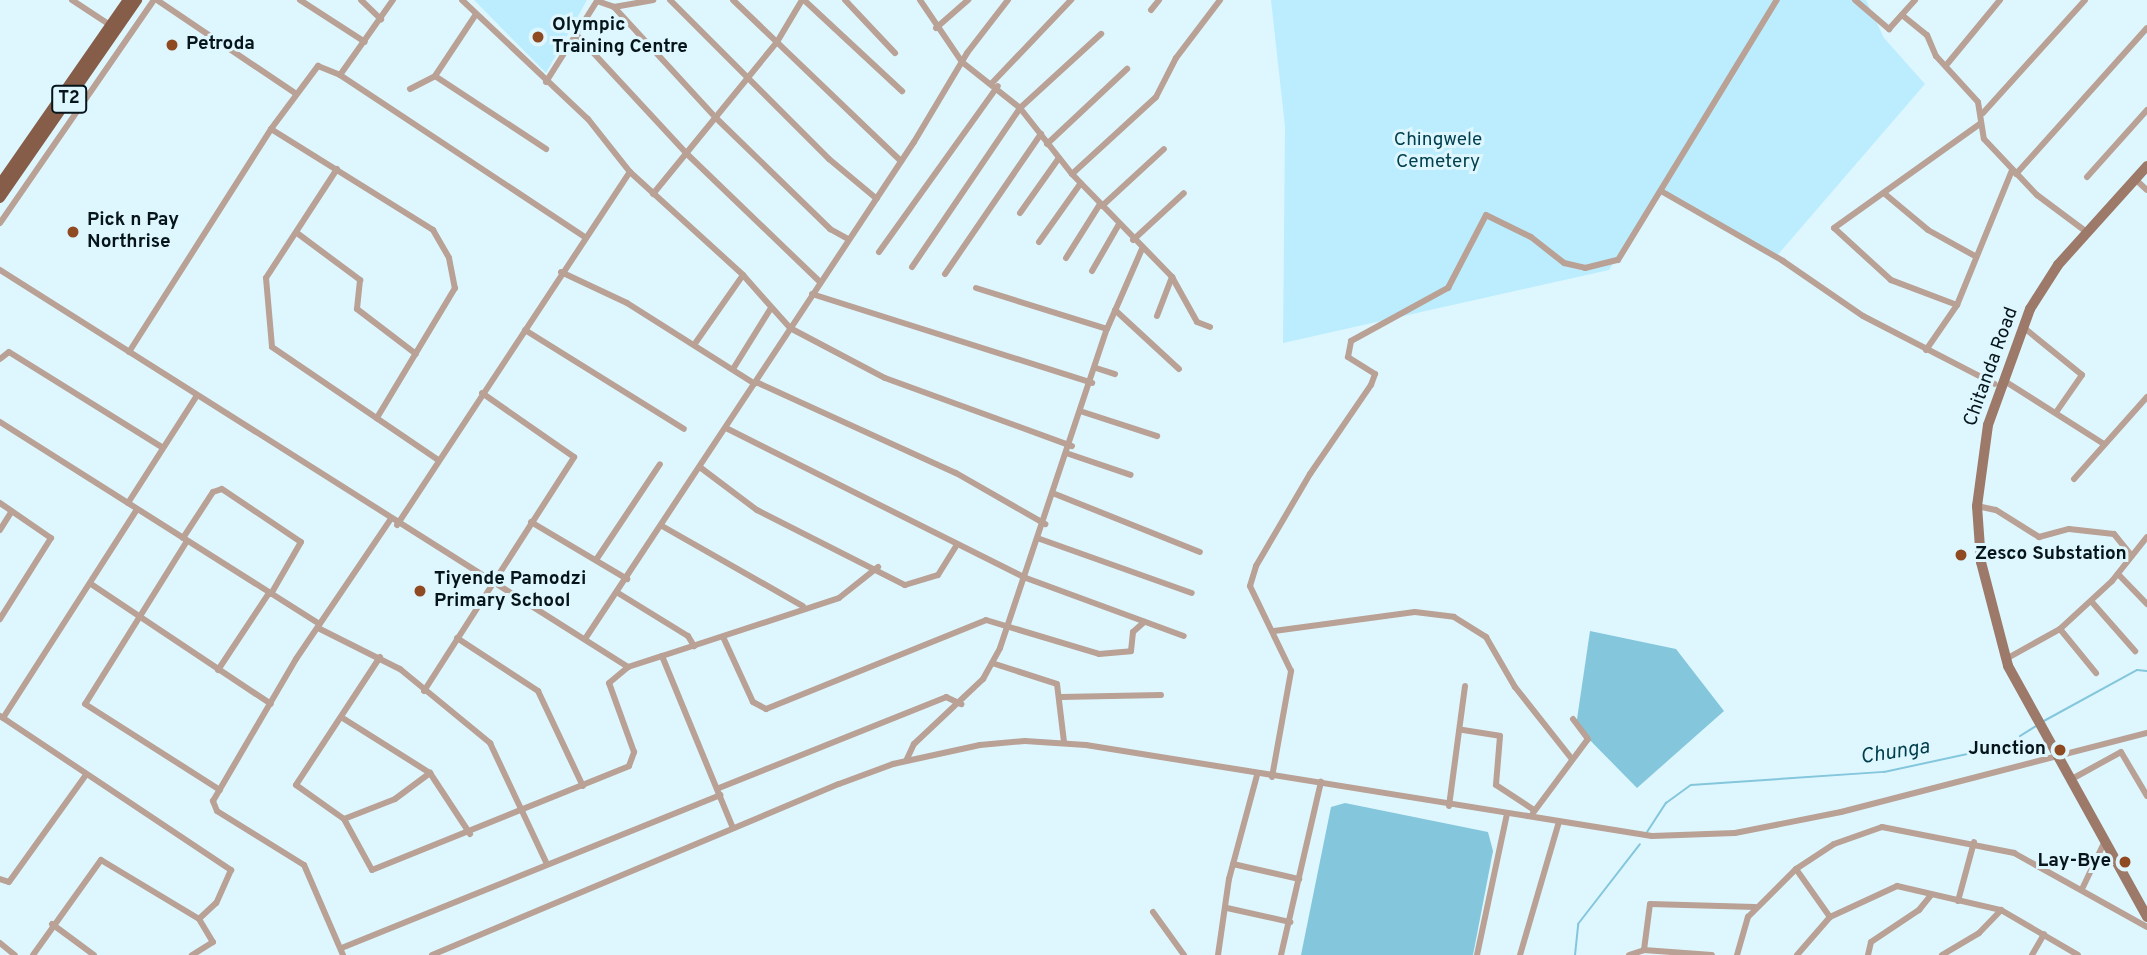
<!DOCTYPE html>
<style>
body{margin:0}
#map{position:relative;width:2147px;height:955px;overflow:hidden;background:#def7ff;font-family:Overpass,sans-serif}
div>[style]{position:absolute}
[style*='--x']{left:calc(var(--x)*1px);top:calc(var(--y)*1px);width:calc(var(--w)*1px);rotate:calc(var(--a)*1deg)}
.green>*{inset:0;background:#bbedfe}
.water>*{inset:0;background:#84c6dc}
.stream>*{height:2px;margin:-1px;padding:0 1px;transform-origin:1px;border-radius:1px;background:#84c6dc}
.street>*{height:6px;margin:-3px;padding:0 3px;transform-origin:3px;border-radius:3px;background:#b9a195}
.secondary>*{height:10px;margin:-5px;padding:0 5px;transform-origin:5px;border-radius:5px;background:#9c7968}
.primary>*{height:10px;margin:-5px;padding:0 5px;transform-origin:5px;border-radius:5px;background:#865d48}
.dots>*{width:19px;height:19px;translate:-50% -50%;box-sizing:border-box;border:4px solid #def7ff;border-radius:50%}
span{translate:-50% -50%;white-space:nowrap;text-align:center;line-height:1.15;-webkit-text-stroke:6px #def7ff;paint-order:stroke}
.shield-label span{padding:2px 5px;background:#def7ff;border:2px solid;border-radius:5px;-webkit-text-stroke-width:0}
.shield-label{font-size:18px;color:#06151a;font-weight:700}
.poi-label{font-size:19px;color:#06151a;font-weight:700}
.left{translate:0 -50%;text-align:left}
.right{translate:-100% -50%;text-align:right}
.park-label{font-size:19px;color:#034151}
.street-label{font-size:19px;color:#06151a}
.water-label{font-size:21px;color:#003e4d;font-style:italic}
</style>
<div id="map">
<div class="green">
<i style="clip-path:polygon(474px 0,587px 0,546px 73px)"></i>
<i style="clip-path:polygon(1271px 0,1866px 0,1884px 38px,1925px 84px,1775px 258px,1659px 191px,1609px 270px,1283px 343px,1285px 127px)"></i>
</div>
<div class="water">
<i style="clip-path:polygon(1590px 631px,1676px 649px,1724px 711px,1637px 788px,1576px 726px)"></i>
<i style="clip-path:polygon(1345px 803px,1488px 832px,1493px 851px,1473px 955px,1301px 955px,1331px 807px)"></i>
</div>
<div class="stream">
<i style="--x:2042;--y:722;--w:108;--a:-28.7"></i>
<i style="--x:2137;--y:670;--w:10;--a:6"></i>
<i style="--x:1647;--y:832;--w:35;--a:-57"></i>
<i style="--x:1666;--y:803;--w:31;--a:-36"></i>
<i style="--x:1691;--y:785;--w:193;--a:-3.9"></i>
<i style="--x:1884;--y:772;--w:123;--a:-12.2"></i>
<i style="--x:2004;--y:746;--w:40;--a:-32"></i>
<i style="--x:1575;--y:955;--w:31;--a:-84"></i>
<i style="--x:1578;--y:924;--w:101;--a:-52.2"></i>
</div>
<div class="street">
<i style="--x:72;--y:0;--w:45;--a:33.3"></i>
<i style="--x:157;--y:0;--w:166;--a:34"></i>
<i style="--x:300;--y:0;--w:77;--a:32.9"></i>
<i style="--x:361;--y:0;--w:28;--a:44"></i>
<i style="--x:462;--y:0;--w:173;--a:43.4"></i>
<i style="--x:588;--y:119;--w:68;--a:51.6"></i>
<i style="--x:630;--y:172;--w:153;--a:42.3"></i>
<i style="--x:743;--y:275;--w:71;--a:48.4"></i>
<i style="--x:790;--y:328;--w:107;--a:27.8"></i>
<i style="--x:885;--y:378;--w:199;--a:20"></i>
<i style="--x:670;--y:0;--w:225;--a:45"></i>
<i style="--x:829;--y:159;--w:62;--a:39.8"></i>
<i style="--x:733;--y:0;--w:233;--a:43.8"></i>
<i style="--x:804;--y:0;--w:134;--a:42.9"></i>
<i style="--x:845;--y:0;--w:73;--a:46.7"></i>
<i style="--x:920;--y:0;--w:75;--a:55.9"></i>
<i style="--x:962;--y:62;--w:74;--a:38.4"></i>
<i style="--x:1020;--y:108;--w:84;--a:51.8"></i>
<i style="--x:1072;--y:174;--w:144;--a:45.8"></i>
<i style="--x:1172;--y:277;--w:51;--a:60.9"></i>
<i style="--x:1197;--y:322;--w:14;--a:21"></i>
<i style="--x:1855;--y:0;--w:45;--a:40.5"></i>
<i style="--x:1889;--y:29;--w:39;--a:-48"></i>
<i style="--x:614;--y:7;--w:149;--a:47.4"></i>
<i style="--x:715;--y:117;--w:161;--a:44.2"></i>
<i style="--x:830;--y:229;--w:21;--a:29"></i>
<i style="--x:1151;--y:10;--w:13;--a:-51"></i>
<i style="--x:1902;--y:15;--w:32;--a:39"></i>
<i style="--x:1927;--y:35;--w:23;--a:67"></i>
<i style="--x:1936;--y:56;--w:62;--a:47.6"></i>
<i style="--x:1978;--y:102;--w:37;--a:81"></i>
<i style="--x:1984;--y:139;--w:77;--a:46.6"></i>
<i style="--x:2037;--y:195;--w:64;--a:36.7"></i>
<i style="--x:936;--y:28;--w:43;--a:-41.2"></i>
<i style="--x:574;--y:32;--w:165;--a:47.2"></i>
<i style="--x:686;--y:153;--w:185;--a:43.9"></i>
<i style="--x:1948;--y:63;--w:82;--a:-50.5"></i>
<i style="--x:340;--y:75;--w:92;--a:-54.8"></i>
<i style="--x:435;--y:76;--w:74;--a:-56.5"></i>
<i style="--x:546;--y:82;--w:96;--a:-57.8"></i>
<i style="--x:597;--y:1;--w:18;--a:19"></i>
<i style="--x:614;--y:7;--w:40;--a:-10"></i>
<i style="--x:992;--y:83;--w:115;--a:-46.4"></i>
<i style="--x:410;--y:89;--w:28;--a:-27"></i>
<i style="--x:435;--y:76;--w:133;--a:33.3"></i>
<i style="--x:1983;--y:113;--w:152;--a:-47.9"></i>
<i style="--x:271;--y:129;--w:191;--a:31.9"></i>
<i style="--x:433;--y:230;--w:32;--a:60"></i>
<i style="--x:449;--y:258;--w:31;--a:79"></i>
<i style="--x:455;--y:288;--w:152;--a:121"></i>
<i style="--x:1047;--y:144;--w:110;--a:-43.2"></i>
<i style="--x:337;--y:169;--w:130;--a:123.1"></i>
<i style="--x:266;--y:278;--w:69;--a:85"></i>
<i style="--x:272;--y:347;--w:201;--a:34.2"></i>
<i style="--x:1072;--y:174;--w:114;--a:-42.5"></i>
<i style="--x:1156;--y:97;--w:44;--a:-62.9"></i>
<i style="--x:1176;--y:58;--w:73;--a:-52.8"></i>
<i style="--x:2016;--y:174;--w:196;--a:-48.1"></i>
<i style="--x:2087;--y:177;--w:90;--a:-48.2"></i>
<i style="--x:2135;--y:179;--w:16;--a:43"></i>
<i style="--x:1661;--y:191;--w:141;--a:29.8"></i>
<i style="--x:1783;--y:261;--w:97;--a:34.5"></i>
<i style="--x:1863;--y:316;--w:148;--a:27.3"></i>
<i style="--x:653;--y:194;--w:196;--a:-50.8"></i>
<i style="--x:777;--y:42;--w:49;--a:-59.2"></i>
<i style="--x:1885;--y:194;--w:56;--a:39.9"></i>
<i style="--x:1928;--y:230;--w:54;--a:29"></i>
<i style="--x:1102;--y:206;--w:84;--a:-42.6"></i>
<i style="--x:1020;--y:213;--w:67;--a:-54.7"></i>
<i style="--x:0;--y:223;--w:271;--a:-55.4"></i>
<i style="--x:297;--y:233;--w:79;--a:36.7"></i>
<i style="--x:360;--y:280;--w:29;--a:96"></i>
<i style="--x:357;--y:309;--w:74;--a:37.3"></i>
<i style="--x:1133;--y:240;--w:69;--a:-42.7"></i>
<i style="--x:1039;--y:242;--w:72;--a:-54.6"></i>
<i style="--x:879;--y:252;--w:204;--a:-54.4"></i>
<i style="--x:1066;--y:258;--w:64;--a:-57.8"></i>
<i style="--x:912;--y:267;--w:192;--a:-55.8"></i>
<i style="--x:1020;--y:108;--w:110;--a:-42.4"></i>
<i style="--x:0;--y:270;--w:743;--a:32.3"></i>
<i style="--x:1092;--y:271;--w:54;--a:-60.1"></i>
<i style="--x:561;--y:272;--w:73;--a:25.2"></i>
<i style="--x:627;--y:303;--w:151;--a:32.3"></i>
<i style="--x:945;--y:274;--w:170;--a:-55.6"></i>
<i style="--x:976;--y:288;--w:137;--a:17.4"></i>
<i style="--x:812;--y:294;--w:294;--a:17.6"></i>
<i style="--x:1957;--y:305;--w:71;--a:-159.3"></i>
<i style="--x:1891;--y:280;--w:77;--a:-137.6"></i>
<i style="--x:1834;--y:228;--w:179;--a:-35.5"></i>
<i style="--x:1115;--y:310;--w:87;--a:42.7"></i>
<i style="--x:1157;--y:316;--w:42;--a:-69"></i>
<i style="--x:2023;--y:327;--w:76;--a:39.1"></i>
<i style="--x:2082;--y:375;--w:44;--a:124.8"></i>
<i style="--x:525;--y:330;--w:187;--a:31.9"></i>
<i style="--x:694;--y:345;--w:85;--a:-55"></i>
<i style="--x:1926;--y:350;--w:55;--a:-55.4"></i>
<i style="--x:1957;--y:305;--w:146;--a:-67.8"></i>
<i style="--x:129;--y:352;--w:264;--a:-57.5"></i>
<i style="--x:271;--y:129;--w:79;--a:-53.3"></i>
<i style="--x:318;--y:66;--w:24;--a:22"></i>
<i style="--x:340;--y:75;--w:294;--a:33.5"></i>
<i style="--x:0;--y:359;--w:11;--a:-38"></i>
<i style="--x:9;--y:352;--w:181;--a:31.9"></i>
<i style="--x:1096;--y:368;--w:20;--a:18"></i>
<i style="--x:733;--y:369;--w:72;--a:-58.1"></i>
<i style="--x:2003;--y:380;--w:120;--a:32.4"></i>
<i style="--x:756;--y:382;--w:220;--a:24.5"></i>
<i style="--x:956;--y:473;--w:103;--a:29.8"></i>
<i style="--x:1083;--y:412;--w:78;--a:18"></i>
<i style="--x:0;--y:422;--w:378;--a:32.3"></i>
<i style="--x:726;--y:428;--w:335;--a:26.6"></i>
<i style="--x:1026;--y:578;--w:168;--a:20.2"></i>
<i style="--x:1069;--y:454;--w:65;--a:18.7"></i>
<i style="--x:701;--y:468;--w:70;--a:36.9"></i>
<i style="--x:757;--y:510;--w:166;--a:26.9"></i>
<i style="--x:905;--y:585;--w:34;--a:-17"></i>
<i style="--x:938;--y:575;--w:36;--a:-58"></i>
<i style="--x:2074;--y:479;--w:110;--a:-48.3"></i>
<i style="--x:1055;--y:494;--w:156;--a:21.8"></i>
<i style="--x:0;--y:503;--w:62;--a:34.5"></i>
<i style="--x:51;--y:538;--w:96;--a:122.2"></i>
<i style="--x:128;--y:503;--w:126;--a:-57.3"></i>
<i style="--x:1977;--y:506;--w:19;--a:12"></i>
<i style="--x:1996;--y:510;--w:51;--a:32.1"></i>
<i style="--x:2039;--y:537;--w:31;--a:-15"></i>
<i style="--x:2069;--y:529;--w:45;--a:6.3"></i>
<i style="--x:2114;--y:534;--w:28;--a:51"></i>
<i style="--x:531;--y:522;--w:112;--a:30.7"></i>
<i style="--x:397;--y:525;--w:423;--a:-56.6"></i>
<i style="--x:662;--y:526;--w:162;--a:29.6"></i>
<i style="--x:0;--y:530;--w:22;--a:-58"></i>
<i style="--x:183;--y:538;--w:55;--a:-56.9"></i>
<i style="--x:213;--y:492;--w:9;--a:-18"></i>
<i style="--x:222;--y:489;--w:95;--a:33.9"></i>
<i style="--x:301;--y:542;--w:60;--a:120"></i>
<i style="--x:1040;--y:539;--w:161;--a:19.6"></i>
<i style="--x:187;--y:541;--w:192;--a:122"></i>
<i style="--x:85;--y:704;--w:160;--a:32.5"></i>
<i style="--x:596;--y:560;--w:115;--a:-56.3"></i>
<i style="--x:2118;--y:574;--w:42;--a:46"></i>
<i style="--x:91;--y:584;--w:216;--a:33.7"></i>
<i style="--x:618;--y:593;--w:82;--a:31.6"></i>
<i style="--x:688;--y:636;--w:12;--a:59"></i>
<i style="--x:2091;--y:601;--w:67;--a:48.7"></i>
<i style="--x:318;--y:628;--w:92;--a:26.6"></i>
<i style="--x:400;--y:669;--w:117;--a:39.4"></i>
<i style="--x:490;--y:743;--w:134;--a:64.8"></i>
<i style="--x:2060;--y:629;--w:57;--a:50.7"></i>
<i style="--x:1274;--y:631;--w:142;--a:-7.7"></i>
<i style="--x:1415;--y:612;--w:39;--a:7"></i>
<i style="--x:1454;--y:617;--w:38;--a:32"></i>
<i style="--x:1486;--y:637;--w:58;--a:59.9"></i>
<i style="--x:1515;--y:687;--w:90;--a:51.7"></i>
<i style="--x:457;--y:638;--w:97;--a:33.2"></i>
<i style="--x:538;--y:691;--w:105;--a:64.7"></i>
<i style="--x:585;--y:639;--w:596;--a:-56.5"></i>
<i style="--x:914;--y:142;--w:104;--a:-59.2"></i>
<i style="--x:967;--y:53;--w:67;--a:-52.3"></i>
<i style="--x:724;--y:639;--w:69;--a:65.3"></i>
<i style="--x:753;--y:702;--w:15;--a:28"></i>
<i style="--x:766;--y:709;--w:237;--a:-22"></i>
<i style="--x:986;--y:620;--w:118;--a:16.7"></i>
<i style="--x:1099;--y:654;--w:32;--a:-5"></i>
<i style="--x:1131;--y:651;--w:19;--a:-84"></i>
<i style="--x:1133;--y:632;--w:15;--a:-42"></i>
<i style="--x:662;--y:656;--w:186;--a:-18.1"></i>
<i style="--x:839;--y:598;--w:50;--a:-38.5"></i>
<i style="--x:380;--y:657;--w:153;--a:123.3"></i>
<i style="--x:296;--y:785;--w:59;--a:35.3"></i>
<i style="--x:344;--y:819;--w:58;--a:61.2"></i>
<i style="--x:372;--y:870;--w:277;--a:-22"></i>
<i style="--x:629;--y:766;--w:15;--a:-70"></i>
<i style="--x:634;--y:752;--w:73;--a:-109.9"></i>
<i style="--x:609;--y:683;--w:25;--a:-40"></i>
<i style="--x:628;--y:667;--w:36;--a:-18"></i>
<i style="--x:662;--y:656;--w:186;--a:67.6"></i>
<i style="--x:2006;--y:659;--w:62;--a:-29.1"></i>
<i style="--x:2060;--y:629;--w:71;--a:-42.7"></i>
<i style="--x:2112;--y:581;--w:56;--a:-51.5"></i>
<i style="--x:992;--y:663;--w:68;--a:17.9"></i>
<i style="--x:1057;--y:684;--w:58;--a:83.1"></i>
<i style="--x:218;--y:670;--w:92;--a:-56.5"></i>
<i style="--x:424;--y:691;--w:278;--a:-57.3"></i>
<i style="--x:574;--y:457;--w:112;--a:-145.2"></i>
<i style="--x:1061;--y:697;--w:100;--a:-1.1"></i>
<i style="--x:0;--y:716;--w:278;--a:33.7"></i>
<i style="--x:231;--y:870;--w:36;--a:114"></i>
<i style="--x:216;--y:903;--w:23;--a:137"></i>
<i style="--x:341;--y:717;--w:105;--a:32.2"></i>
<i style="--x:430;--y:773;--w:73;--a:56.7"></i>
<i style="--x:3;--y:718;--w:248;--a:-57.3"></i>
<i style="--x:1463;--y:730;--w:37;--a:9"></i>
<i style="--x:1500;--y:736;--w:49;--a:94.7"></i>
<i style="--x:1496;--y:785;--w:45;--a:33.3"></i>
<i style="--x:906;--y:761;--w:19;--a:-65"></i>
<i style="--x:914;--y:744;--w:95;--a:-43.3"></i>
<i style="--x:983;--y:679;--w:35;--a:-61"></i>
<i style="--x:1000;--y:648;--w:336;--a:-71.5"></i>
<i style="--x:1107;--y:329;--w:87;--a:-66.4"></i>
<i style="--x:1272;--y:777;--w:108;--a:-79.8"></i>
<i style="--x:1291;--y:671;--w:94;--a:-115.8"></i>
<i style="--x:1250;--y:586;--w:21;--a:-73"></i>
<i style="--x:1256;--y:566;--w:107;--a:-59.6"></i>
<i style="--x:1310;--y:474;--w:108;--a:-55.6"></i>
<i style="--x:1371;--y:385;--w:12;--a:-70"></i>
<i style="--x:1375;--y:374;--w:32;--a:-148"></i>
<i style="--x:1348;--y:357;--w:16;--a:-79"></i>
<i style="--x:1351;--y:341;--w:111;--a:-28.7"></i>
<i style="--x:1448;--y:288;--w:82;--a:-62.5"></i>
<i style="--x:1486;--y:215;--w:50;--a:26.1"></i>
<i style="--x:1531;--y:237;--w:42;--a:38.2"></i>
<i style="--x:1564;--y:263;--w:22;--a:13"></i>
<i style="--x:1585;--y:268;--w:34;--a:-14"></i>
<i style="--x:1618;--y:260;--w:305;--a:-58.6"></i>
<i style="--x:2070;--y:780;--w:58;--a:-28.8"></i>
<i style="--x:2121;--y:752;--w:51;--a:59.4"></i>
<i style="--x:719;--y:788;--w:245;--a:-21.8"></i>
<i style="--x:946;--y:697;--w:17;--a:25"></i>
<i style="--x:1449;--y:806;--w:121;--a:-82.4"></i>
<i style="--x:1533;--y:813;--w:92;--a:-53.4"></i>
<i style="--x:1588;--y:739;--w:25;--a:-127"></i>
<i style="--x:344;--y:819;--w:55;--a:-21.4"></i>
<i style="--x:395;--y:799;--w:44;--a:-36.6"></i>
<i style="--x:1233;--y:864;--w:68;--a:12.8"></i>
<i style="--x:1796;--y:869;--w:59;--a:54.7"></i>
<i style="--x:0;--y:879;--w:9;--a:18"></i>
<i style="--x:9;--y:882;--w:132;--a:-54.3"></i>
<i style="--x:2083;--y:887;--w:49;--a:-64.5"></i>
<i style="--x:1958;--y:901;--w:61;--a:-74.8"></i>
<i style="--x:1227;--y:908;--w:65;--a:12.5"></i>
<i style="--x:1153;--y:912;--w:53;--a:54.2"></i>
<i style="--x:52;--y:924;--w:52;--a:36.4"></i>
<i style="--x:0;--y:943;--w:19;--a:39"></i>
<i style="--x:344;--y:947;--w:406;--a:-22"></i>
<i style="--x:1644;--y:950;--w:46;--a:-82.6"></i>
<i style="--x:1650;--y:904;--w:105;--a:1.6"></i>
<i style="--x:33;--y:955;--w:117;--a:-54.4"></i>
<i style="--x:101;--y:860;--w:114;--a:31"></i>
<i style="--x:199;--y:919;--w:27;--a:59"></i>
<i style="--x:213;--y:942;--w:25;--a:148"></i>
<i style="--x:343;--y:955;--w:98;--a:-113.4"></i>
<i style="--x:304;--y:865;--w:102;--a:-148.2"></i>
<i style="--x:217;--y:811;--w:11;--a:-112"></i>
<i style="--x:213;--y:801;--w:164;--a:-59.7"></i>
<i style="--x:296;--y:659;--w:168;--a:-55.9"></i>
<i style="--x:432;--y:955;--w:441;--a:-22.8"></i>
<i style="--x:839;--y:784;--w:58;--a:-20.3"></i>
<i style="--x:893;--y:764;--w:89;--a:-12.3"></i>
<i style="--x:980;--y:745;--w:45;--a:-5.1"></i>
<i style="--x:1025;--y:741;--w:61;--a:3.8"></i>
<i style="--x:1086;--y:745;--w:573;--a:9.13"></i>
<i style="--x:1652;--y:836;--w:83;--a:-2.1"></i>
<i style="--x:1735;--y:833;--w:108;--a:-11.2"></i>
<i style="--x:1841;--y:812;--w:316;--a:-14.5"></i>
<i style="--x:1218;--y:955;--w:77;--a:-81.8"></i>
<i style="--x:1229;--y:879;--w:108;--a:-74.9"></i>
<i style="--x:1281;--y:955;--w:178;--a:-77"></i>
<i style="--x:1477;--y:955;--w:144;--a:-78"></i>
<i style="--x:1520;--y:955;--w:139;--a:-73.7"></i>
<i style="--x:1629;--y:955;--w:16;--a:-18"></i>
<i style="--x:1644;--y:950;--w:68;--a:4.2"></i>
<i style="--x:1737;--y:955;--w:40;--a:-74"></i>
<i style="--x:1748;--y:917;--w:68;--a:-45"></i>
<i style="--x:1796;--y:869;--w:45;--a:-33.3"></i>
<i style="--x:1834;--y:844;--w:51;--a:-19.5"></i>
<i style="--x:1882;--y:827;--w:135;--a:11.1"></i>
<i style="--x:2014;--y:853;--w:152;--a:29.1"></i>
<i style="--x:1797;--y:955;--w:50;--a:-49"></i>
<i style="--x:1830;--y:917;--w:74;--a:-24.8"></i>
<i style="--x:1897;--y:886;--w:107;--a:13"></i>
<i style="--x:2001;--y:910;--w:89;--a:30.3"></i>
<i style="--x:1868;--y:955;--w:13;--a:-77"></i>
<i style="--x:1871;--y:942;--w:58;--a:-33.7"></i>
<i style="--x:1919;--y:910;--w:19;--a:-51"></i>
<i style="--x:1942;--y:955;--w:43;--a:-30.7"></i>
<i style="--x:1979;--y:933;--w:32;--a:-46"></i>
<i style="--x:2032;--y:955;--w:24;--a:-60"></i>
</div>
<div class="secondary">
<i style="--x:2147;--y:166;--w:133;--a:132"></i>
<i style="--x:2058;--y:265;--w:52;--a:122.5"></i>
<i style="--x:2030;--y:309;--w:123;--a:109.9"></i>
<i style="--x:1988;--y:425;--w:82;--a:97.7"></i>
<i style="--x:1977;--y:506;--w:56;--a:85.9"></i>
<i style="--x:1981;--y:562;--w:107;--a:75.4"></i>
<i style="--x:2008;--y:666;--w:287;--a:61"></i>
</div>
<div class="primary">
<i style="--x:0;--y:184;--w:224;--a:-55.2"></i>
<i style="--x:0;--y:198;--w:241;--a:-55.3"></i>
</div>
<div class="dots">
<i style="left:538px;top:37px;background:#8f4a22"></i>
<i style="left:172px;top:45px;background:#8f4a22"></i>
<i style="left:73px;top:232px;background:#8f4a22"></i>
<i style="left:1961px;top:555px;background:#8f4a22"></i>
<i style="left:420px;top:591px;background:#8f4a22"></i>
<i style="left:2060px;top:750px;background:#8f4a22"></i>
<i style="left:2125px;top:862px;background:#8f4a22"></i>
</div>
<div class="shield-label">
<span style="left:69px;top:99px">T2</span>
</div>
<div class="poi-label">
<span class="left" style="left:552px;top:37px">Olympic<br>Training Centre</span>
<span class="left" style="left:186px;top:45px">Petroda</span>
<span class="left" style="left:87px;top:232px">Pick n Pay<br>Northrise</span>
<span class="left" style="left:1975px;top:555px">Zesco Substation</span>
<span class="left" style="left:434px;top:591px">Tiyende Pamodzi<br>Primary School</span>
<span class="right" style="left:2046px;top:750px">Junction</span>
<span class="right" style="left:2111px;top:862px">Lay-Bye</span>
</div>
<div class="park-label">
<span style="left:1438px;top:152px">Chingwele<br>Cemetery</span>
</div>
<div class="street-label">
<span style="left:1992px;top:367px;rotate:-70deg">Chitanda Road</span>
</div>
<div class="water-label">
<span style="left:1895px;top:753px;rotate:-9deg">Chunga</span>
</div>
</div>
